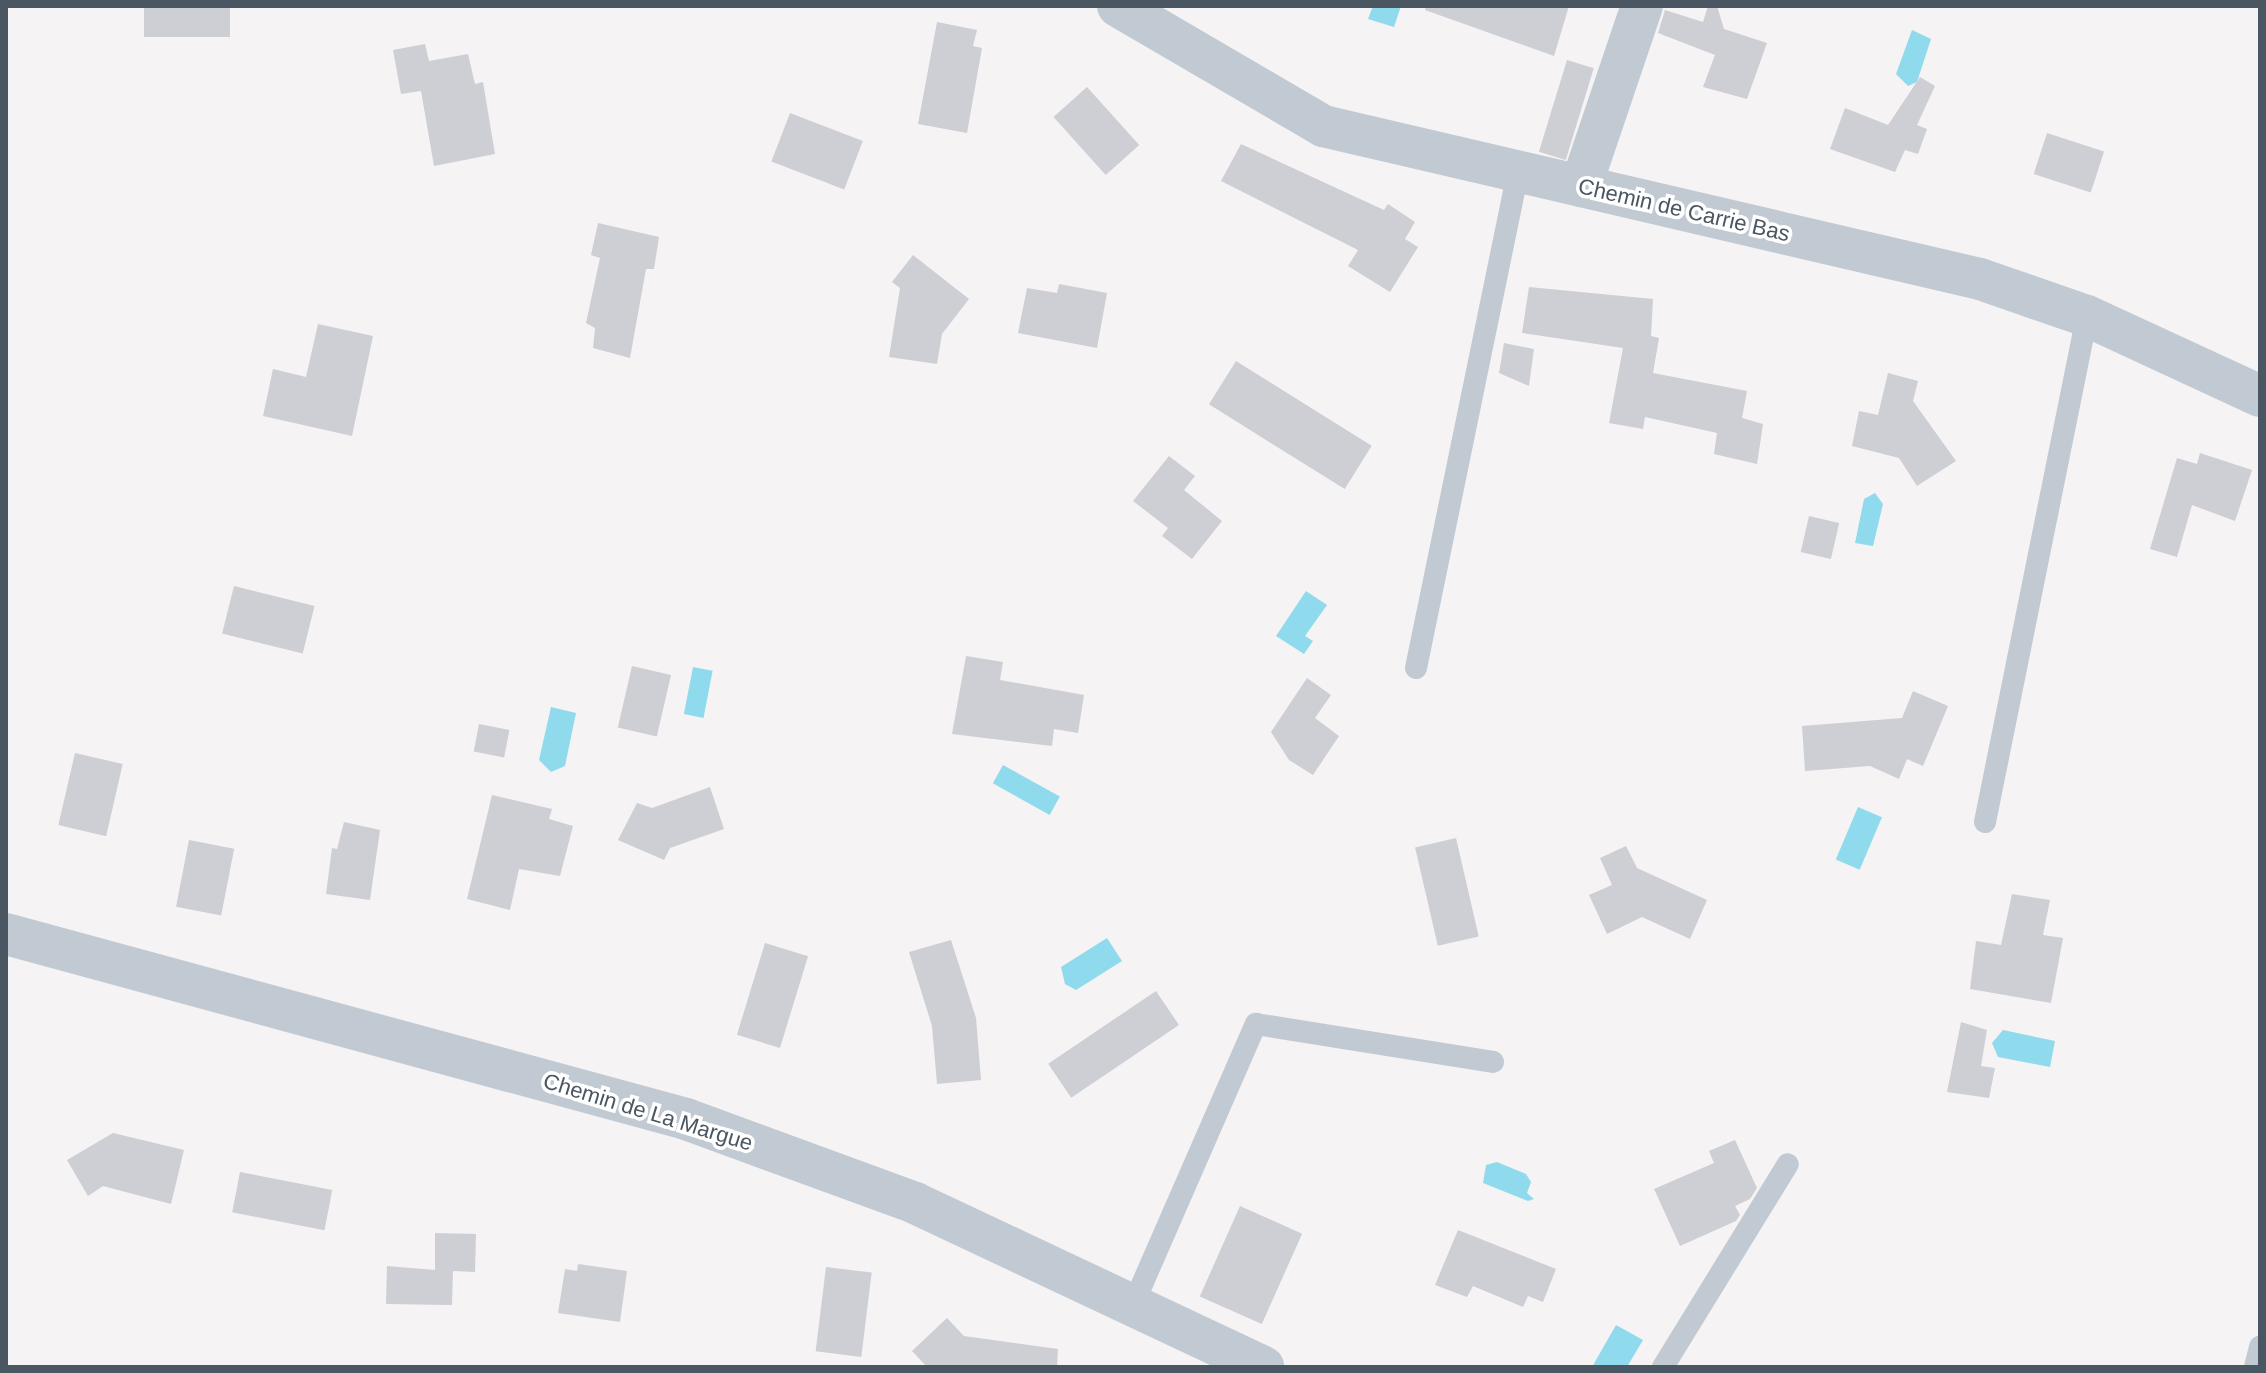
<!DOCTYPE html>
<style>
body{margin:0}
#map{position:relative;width:2266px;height:1373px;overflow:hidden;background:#f5f3f3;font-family:Arial,sans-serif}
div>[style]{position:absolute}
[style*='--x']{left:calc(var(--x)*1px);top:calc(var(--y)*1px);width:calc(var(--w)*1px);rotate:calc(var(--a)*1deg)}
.water>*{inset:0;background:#90daee;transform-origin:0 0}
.building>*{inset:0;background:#cdcfd5;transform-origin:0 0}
.lane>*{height:22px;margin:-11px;padding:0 11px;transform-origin:11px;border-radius:11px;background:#c1cad2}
.street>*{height:42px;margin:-21px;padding:0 21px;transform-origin:21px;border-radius:21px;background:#c1cad2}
span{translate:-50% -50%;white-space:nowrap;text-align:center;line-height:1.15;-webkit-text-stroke:7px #fff;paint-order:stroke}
.street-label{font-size:22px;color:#4a5661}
.frame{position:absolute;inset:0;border:8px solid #4a5661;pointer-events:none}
</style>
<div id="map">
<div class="water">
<i style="clip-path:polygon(1373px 6px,1401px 6px,1394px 27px,1368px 19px)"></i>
<i style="clip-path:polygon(1912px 30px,1931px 39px,1917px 82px,1908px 86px,1896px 74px)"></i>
<i style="clip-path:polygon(1875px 493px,1883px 504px,1873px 546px,1855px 543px,1864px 499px)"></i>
<i style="clip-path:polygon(1306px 591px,1327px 605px,1305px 636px,1313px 641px,1304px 654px,1276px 636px)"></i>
<i style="left:693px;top:667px;width:20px;height:48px;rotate:11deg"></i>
<i style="clip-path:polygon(551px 707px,576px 713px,565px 766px,551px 772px,539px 760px)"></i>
<i style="left:1003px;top:765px;width:65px;height:21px;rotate:29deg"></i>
<i style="left:1858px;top:807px;width:26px;height:57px;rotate:23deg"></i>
<i style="clip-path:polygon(1107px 938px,1122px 961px,1076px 990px,1065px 984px,1061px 967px)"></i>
<i style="clip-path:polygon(2003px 1030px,2055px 1041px,2050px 1067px,1998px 1057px,1992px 1043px)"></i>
<i style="clip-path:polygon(1497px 1162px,1526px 1174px,1531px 1182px,1527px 1193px,1534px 1199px,1528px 1201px,1483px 1183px,1486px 1165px)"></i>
<i style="clip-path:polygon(1616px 1325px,1643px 1340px,1627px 1367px,1592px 1367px)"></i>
</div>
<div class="building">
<i style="left:144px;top:6px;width:86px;height:31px"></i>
<i style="clip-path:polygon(1426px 6px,1569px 6px,1554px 56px,1425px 10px)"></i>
<i style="clip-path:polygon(1708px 6px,1717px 6px,1724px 29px,1767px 43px,1747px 99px,1703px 87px,1715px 55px,1658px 33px,1665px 10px,1703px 22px)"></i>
<i style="clip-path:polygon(937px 22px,977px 30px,973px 46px,982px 48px,967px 133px,918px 124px)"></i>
<i style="clip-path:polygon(425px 44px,429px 61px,468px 54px,475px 84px,483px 82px,495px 154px,434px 166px,421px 91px,401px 94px,393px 50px)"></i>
<i style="left:1567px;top:60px;width:28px;height:96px;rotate:17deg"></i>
<i style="clip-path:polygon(1920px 77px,1935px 86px,1917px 125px,1927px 129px,1918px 154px,1905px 150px,1895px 172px,1830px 149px,1845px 108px,1888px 125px)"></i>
<i style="left:1087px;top:87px;width:78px;height:45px;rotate:48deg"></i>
<i style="left:790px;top:113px;width:78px;height:52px;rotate:21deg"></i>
<i style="left:2047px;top:133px;width:60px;height:43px;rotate:18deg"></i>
<i style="clip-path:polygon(1241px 144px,1384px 210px,1388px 204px,1415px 222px,1405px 239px,1418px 247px,1390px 292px,1348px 266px,1358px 250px,1221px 181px)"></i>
<i style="clip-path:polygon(598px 223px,659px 237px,654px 269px,646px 269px,630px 358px,593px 348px,595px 328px,586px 323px,600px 258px,591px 255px)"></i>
<i style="clip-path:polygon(913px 255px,969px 299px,942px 334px,937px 364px,889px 357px,900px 288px,892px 282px)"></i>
<i style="clip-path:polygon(1059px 284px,1107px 293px,1097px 348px,1018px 333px,1027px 288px,1057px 293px)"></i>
<i style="clip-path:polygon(1529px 287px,1653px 299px,1651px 336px,1659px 338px,1653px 373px,1747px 391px,1742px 418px,1763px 424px,1757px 464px,1714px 454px,1717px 433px,1645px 417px,1643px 429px,1609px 423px,1623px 348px,1522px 333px)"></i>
<i style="clip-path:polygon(318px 324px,373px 336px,352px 436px,263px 416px,273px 369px,306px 377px)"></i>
<i style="clip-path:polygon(1504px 343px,1534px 349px,1529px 386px,1499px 373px)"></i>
<i style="left:1236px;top:361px;width:160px;height:51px;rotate:32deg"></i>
<i style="clip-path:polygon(1888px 373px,1918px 381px,1913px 401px,1956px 461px,1917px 486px,1899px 458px,1852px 446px,1859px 411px,1878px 415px)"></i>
<i style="clip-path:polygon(2200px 453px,2252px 470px,2235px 521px,2192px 505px,2177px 557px,2150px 549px,2177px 458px,2197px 464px)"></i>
<i style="clip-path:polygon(1169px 456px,1195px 476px,1184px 490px,1222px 521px,1192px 559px,1162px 536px,1168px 528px,1133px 501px)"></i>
<i style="left:1809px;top:516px;width:31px;height:37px;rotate:13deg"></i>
<i style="left:234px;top:586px;width:83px;height:49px;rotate:14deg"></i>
<i style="clip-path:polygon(966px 656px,1003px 662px,1000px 680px,1084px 695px,1078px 733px,1054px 729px,1052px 746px,952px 734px)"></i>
<i style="left:632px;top:666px;width:40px;height:63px;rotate:13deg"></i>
<i style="clip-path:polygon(1307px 678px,1331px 695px,1315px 718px,1339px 736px,1313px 775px,1289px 760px,1271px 732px)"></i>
<i style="clip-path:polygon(1913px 691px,1948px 706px,1923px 766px,1907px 759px,1899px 779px,1870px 766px,1805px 771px,1802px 726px,1902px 718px)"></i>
<i style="left:479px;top:724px;width:31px;height:28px;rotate:11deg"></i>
<i style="left:75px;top:753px;width:49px;height:74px;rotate:13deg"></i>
<i style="clip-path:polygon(710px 787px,724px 829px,670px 848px,664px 860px,618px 840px,637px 803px,652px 808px)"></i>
<i style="clip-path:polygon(492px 795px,552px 809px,549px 819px,573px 826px,560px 876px,519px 869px,510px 910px,467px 899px)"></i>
<i style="clip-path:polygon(344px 822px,380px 830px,370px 900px,326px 894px,332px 848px,337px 849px)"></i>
<i style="left:1456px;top:838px;width:101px;height:42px;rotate:77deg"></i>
<i style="left:189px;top:840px;width:46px;height:68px;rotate:11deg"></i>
<i style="clip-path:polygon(1626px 846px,1637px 868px,1707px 900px,1690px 939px,1642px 917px,1607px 934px,1589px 895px,1612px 885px,1600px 858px)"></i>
<i style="clip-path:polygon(2012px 894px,2050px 900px,2043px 935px,2063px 938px,2051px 1003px,1970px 989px,1976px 941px,2001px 945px)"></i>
<i style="clip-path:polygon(951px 940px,976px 1018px,981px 1080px,937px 1084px,932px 1026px,909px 952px)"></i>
<i style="left:765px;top:943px;width:45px;height:96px;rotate:17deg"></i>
<i style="left:1156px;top:991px;width:41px;height:130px;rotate:56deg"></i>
<i style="clip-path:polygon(1961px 1022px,1987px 1030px,1981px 1066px,1995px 1068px,1989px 1098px,1947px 1092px)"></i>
<i style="clip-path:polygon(113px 1133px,184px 1150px,171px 1204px,103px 1186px,88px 1196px,67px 1160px)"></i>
<i style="clip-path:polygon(1735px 1140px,1757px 1188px,1750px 1199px,1735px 1206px,1740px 1215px,1736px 1221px,1680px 1246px,1654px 1189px,1714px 1163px,1709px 1151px)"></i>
<i style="left:240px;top:1172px;width:94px;height:41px;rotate:11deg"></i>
<i style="left:1240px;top:1206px;width:68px;height:99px;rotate:24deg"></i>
<i style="clip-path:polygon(1458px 1230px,1556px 1269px,1543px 1302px,1528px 1296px,1523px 1307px,1473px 1286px,1467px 1297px,1435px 1285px)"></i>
<i style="clip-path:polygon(435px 1233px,476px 1234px,475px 1272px,453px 1271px,452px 1305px,386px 1304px,387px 1266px,435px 1270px)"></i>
<i style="clip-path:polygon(578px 1264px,627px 1271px,620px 1322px,558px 1313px,565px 1269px,577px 1271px)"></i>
<i style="left:826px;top:1267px;width:46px;height:85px;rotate:7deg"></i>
<i style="clip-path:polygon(947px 1318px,964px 1336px,1058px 1349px,1057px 1367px,927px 1367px,912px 1351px)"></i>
</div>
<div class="lane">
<i style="--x:1416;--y:668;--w:506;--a:-78.38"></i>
<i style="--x:1985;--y:822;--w:516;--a:-78.6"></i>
<i style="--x:1133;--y:1305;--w:307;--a:-66.4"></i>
<i style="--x:1256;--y:1024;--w:240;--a:9.1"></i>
<i style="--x:1663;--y:1367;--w:238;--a:-58.4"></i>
<i style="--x:2255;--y:1367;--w:21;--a:-76"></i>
</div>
<div class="street">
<i style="--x:1118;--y:6;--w:238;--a:30.3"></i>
<i style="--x:1323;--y:126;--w:675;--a:13.11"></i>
<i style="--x:1980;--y:279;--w:113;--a:19.1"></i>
<i style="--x:2087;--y:316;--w:191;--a:24.8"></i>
<i style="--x:1581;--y:186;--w:190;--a:-71.3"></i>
<i style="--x:6;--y:934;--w:705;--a:15.22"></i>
<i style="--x:686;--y:1119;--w:244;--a:20.1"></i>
<i style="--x:915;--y:1203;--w:385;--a:25.2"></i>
</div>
<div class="street-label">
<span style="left:1684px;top:210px;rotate:13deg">Chemin de Carrie Bas</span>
<span style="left:648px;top:1112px;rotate:17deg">Chemin de La Margue</span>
</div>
<div class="frame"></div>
</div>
